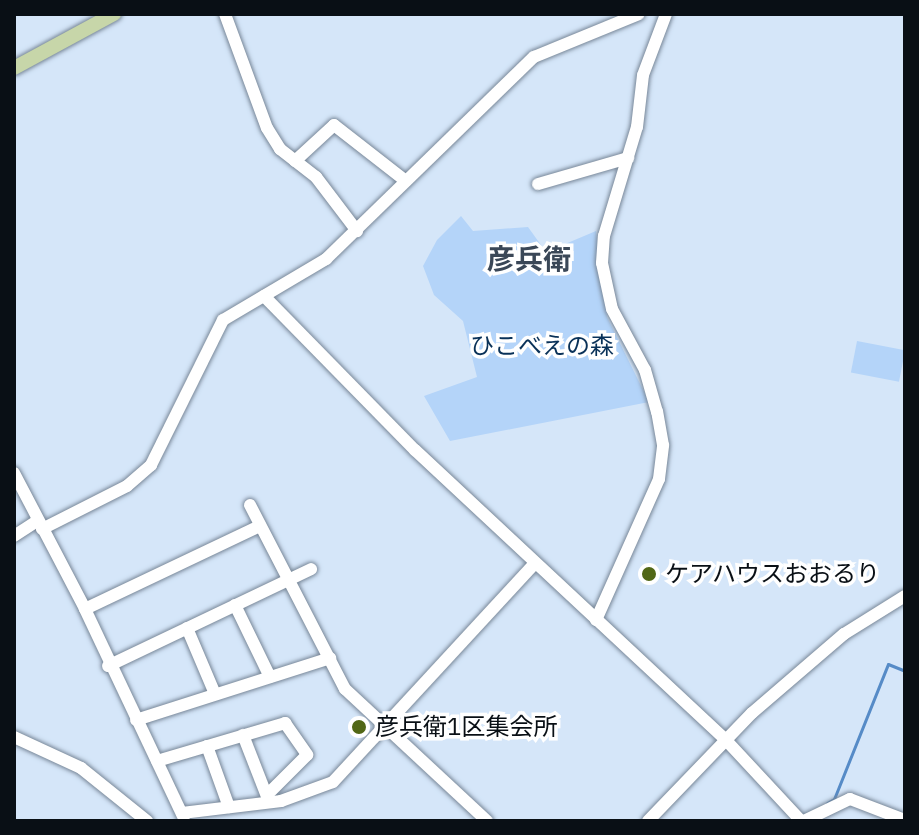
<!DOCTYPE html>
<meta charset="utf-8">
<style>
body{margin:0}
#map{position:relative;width:919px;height:835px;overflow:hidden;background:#d5e6f9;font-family:"IBM Plex Sans","Noto Sans JP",sans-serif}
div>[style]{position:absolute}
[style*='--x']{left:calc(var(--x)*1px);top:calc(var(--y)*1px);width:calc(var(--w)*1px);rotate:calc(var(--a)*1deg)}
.green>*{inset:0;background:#b4d4f9;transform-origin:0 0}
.stream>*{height:3px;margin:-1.5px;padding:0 1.5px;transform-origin:1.5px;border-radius:1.5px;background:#568bc7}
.roads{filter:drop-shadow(0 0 2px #788798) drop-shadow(0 0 2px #788798)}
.minor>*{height:12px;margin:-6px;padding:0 6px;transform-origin:6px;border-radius:6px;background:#fff}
.major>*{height:14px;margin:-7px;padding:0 7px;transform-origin:7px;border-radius:7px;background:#c7d6a9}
.dots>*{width:22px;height:22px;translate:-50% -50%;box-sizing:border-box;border:4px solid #fff;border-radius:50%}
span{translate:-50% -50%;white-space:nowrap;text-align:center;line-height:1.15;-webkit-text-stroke:7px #fff;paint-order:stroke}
.park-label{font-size:24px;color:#093158}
.poi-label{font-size:24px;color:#090f15}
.left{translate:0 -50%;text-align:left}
.quarter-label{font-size:28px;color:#3a4757;font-weight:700}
.frame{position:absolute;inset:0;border:16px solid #090f15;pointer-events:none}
</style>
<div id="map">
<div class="green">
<i style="clip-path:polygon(461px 216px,473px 231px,528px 227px,546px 252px,596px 231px,607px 317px,649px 402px,450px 441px,424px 396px,477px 377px,463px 321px,434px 295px,423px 266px,437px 240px)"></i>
<i style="left:857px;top:341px;width:49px;height:32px;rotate:11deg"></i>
</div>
<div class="stream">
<i style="--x:827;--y:803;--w:8;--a:-30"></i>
<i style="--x:834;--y:799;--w:145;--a:-68.2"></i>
<i style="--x:888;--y:664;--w:18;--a:22"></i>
</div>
<div class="roads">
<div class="minor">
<i style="--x:225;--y:14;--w:121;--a:69.8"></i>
<i style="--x:267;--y:128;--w:25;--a:58"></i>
<i style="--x:280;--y:149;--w:46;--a:37.9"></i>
<i style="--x:316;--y:177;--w:68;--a:52.8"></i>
<i style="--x:295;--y:161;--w:53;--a:-42.7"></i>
<i style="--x:334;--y:125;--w:91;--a:37.9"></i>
<i style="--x:538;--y:184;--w:94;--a:-16.1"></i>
<i style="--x:264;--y:296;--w:216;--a:45.6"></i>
<i style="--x:415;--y:450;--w:422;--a:43"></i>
<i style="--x:724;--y:738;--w:113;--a:47.1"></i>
<i style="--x:14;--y:473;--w:153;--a:62.4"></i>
<i style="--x:85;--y:609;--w:231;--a:64.7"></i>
<i style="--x:250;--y:505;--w:207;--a:62.7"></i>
<i style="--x:345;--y:689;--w:194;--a:42.9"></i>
<i style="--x:42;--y:529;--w:95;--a:-26.8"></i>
<i style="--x:127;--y:486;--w:32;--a:-41"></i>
<i style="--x:151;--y:465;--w:162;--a:-63.6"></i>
<i style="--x:223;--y:320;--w:120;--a:-30.6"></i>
<i style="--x:326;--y:259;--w:290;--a:-44.2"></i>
<i style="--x:534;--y:57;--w:113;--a:-22.3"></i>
<i style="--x:14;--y:536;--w:27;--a:-33"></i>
<i style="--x:235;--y:605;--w:80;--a:64.1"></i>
<i style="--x:85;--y:609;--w:194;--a:-25.4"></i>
<i style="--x:596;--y:620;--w:154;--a:-65.9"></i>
<i style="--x:659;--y:479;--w:34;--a:-83"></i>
<i style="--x:663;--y:445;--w:34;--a:-100"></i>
<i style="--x:657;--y:412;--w:44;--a:-105.9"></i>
<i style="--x:645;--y:370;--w:69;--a:-118.4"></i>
<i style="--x:612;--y:309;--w:47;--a:-102.3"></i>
<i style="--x:602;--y:263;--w:27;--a:-86"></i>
<i style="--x:604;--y:236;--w:114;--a:-73.2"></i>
<i style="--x:637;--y:127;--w:52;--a:-83.4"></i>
<i style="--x:643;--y:75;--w:65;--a:-69.3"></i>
<i style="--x:187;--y:628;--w:72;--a:67"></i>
<i style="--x:108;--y:666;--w:225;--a:-25.5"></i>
<i style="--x:136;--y:720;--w:204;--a:-17.7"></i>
<i style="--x:243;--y:735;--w:69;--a:68.7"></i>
<i style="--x:14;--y:737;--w:74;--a:24.8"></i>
<i style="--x:81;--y:768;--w:85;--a:38.8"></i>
<i style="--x:207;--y:746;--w:65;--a:70.2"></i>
<i style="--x:157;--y:761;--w:134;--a:-16.5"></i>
<i style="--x:285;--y:723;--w:39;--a:55"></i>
<i style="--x:307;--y:755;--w:57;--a:135"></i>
<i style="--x:182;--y:813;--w:100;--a:-6.9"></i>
<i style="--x:281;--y:801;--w:55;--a:-20.1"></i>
<i style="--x:333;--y:782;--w:297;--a:-47.3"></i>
<i style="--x:648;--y:821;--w:150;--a:-46.1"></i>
<i style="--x:752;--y:713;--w:121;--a:-40.7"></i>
<i style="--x:844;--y:634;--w:72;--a:-31.9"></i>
<i style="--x:804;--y:821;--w:51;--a:-25.6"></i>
<i style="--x:850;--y:799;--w:59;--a:20.9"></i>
</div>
<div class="major">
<i style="--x:14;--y:68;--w:114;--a:-28.4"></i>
</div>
</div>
<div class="dots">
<i style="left:649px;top:574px;background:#516716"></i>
<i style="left:359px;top:727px;background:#516716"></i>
</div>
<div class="park-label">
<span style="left:542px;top:346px">ひこべえの森</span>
</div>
<div class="poi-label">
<span class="left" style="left:665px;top:574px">ケアハウスおおるり</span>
<span class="left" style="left:375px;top:727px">彦兵衛1区集会所</span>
</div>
<div class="quarter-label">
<span style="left:529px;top:259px">彦兵衛</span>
</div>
<div class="frame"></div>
</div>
